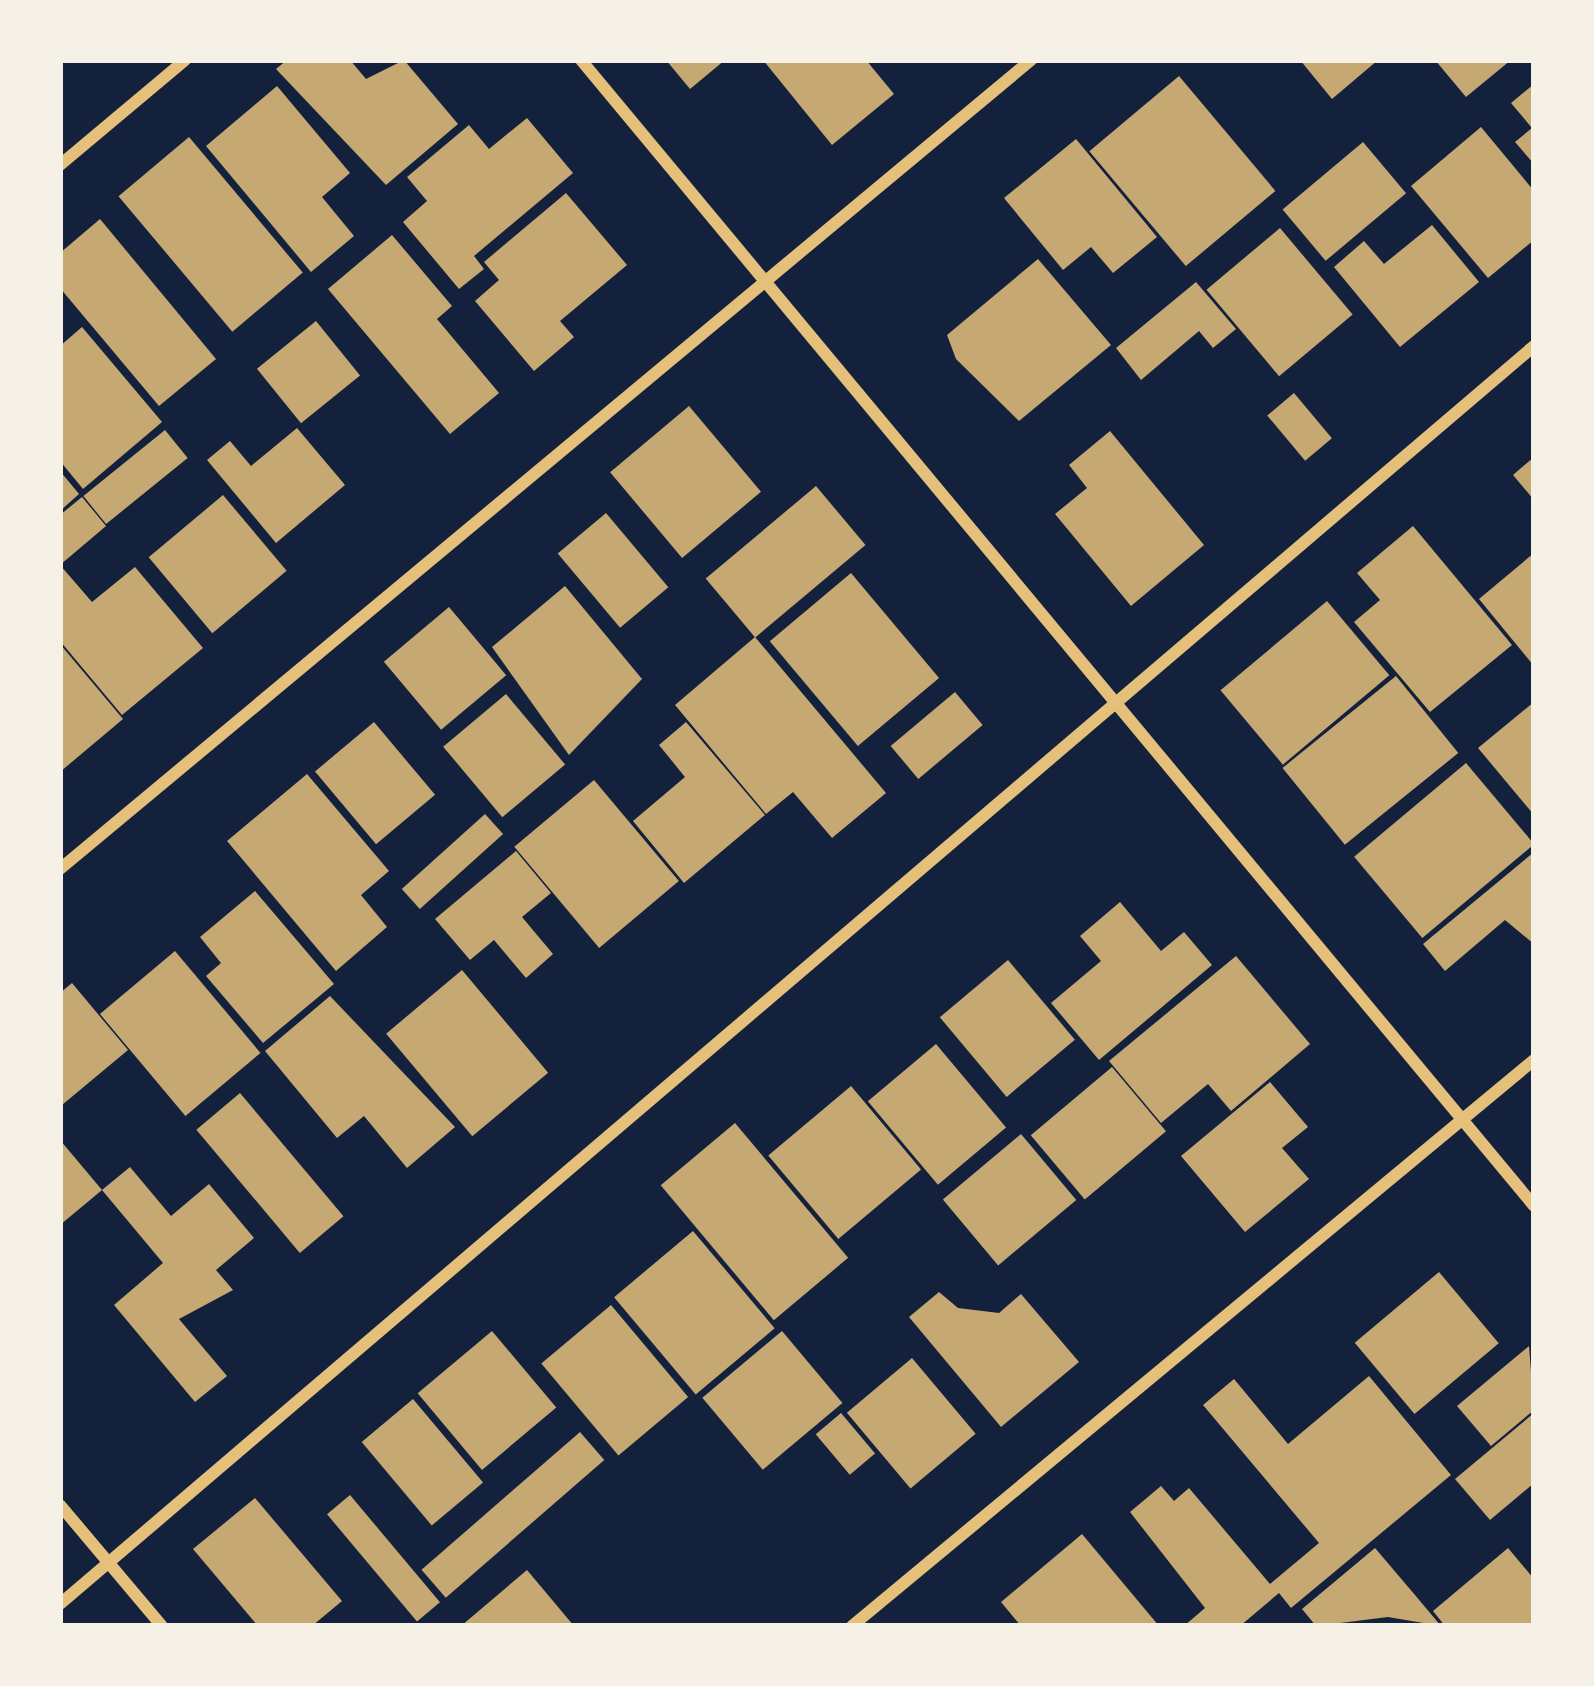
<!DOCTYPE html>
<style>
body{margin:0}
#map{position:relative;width:1594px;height:1686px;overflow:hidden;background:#14213d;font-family:Karla,sans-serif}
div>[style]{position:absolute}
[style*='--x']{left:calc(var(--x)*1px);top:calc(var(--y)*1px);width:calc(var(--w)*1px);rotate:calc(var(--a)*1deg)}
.building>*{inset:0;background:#c6a872;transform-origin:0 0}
.minor>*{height:12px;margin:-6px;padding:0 6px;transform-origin:6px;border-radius:6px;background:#e5c07b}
span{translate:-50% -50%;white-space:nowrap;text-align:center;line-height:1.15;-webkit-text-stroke:9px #f6f1e7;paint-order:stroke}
.frame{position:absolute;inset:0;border:63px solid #f6f1e7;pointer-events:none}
</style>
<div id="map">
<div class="building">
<i style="clip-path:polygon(287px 60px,350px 60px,366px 79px,404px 60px,458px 124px,386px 185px,276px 69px)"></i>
<i style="clip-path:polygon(666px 60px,725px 60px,690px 89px)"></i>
<i style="clip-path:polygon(763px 60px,866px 60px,894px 94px,832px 145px)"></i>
<i style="clip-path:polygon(1300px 60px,1378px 60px,1332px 99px)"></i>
<i style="clip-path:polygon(1435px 60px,1511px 60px,1466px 97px)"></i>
<i style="left:1179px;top:76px;width:150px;height:117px;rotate:50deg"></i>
<i style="clip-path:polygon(1534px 84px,1534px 164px,1515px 142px,1532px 128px,1511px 103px)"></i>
<i style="clip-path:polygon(277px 86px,350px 173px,322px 197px,354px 236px,311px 272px,206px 146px)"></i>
<i style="clip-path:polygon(527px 118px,573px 173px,474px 256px,484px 269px,459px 289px,403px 222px,427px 201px,407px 177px,469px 125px,489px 149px)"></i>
<i style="clip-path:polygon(1481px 127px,1534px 191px,1534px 240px,1488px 278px,1411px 186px)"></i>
<i style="left:189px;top:137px;width:177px;height:92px;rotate:50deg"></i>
<i style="clip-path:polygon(1076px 139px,1157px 237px,1113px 273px,1091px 247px,1063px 270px,1004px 198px)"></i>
<i style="left:1363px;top:142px;width:67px;height:105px;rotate:50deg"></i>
<i style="clip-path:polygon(566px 193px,627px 265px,560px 321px,574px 337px,534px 371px,475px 301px,499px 280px,484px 262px)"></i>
<i style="clip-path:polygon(100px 219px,216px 359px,159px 406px,60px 288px,60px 253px)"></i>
<i style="clip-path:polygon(1432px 225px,1479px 282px,1400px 347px,1334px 267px,1364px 241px,1384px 264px)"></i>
<i style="left:1280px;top:228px;width:113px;height:96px;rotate:50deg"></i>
<i style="clip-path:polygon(392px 235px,452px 306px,437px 319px,499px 393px,450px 434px,328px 289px)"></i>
<i style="clip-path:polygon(1038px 259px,1111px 345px,1019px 421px,956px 359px,947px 335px)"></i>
<i style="clip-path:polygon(1196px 282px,1236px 329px,1213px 348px,1199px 331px,1141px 380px,1116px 348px)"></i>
<i style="left:316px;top:321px;width:70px;height:76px;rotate:51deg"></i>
<i style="clip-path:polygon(82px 327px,162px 422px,83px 489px,60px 461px,60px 346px)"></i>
<i style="left:1294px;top:393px;width:59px;height:35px;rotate:50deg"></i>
<i style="left:689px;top:406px;width:112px;height:103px;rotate:50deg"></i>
<i style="clip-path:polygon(297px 428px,345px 485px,276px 543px,207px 460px,230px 441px,251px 466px)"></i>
<i style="left:165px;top:430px;width:36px;height:105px;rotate:51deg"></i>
<i style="clip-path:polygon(1110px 431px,1204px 545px,1131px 606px,1055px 514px,1087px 488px,1069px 465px)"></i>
<i style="clip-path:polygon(1534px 457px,1534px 500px,1513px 475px)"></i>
<i style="clip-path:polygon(60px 471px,79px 494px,60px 511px)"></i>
<i style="left:816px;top:486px;width:77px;height:144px;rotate:50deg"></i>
<i style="left:223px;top:495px;width:99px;height:97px;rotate:50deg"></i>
<i style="clip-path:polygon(82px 497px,106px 526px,60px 565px,92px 602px,135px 567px,203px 648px,122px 715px,60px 641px,60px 515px)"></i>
<i style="left:606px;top:513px;width:97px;height:63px;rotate:50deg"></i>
<i style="clip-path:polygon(1413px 526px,1512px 645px,1430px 712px,1354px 622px,1380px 600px,1357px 573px)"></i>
<i style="clip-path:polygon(1534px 553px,1534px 666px,1479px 599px)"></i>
<i style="left:851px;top:573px;width:137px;height:106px;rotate:50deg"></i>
<i style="clip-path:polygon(565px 586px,642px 679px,569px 755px,492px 647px)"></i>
<i style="left:1327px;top:601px;width:97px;height:139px;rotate:50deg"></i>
<i style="left:449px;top:607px;width:89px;height:85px;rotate:50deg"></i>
<i style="clip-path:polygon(755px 637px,886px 793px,832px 838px,793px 792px,766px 814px,675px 705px)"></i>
<i style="clip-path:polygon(60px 644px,123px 719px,60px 772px)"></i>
<i style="left:1396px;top:676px;width:99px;height:146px;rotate:51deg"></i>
<i style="left:955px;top:692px;width:43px;height:84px;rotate:50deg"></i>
<i style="left:506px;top:694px;width:92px;height:82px;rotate:50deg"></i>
<i style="clip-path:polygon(1534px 702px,1534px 815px,1478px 748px)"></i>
<i style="left:374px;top:722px;width:95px;height:77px;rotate:50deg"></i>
<i style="clip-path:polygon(686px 722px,765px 815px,684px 883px,633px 821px,685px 777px,659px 745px)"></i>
<i style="left:1466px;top:763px;width:106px;height:146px;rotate:50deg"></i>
<i style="clip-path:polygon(307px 774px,389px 871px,361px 895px,387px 927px,336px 971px,227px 841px)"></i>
<i style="left:594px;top:780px;width:132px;height:104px;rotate:50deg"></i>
<i style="left:485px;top:814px;width:27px;height:112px;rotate:48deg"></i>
<i style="clip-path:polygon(516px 851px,551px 893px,522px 917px,553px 954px,526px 978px,494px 940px,470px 960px,435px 919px)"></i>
<i style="clip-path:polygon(1534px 852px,1534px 944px,1505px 920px,1445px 971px,1423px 944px)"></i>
<i style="clip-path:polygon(255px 891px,334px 984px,263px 1043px,206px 976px,221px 963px,200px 937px)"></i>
<i style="clip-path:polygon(1120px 902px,1161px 951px,1184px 932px,1212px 965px,1099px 1060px,1051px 1003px,1101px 961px,1080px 936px)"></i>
<i style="left:175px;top:951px;width:133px;height:98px;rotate:50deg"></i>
<i style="clip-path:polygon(1236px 956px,1310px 1044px,1231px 1111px,1208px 1084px,1161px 1123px,1109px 1061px)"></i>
<i style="left:1008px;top:960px;width:104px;height:89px;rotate:50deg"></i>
<i style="left:462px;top:970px;width:134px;height:99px;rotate:50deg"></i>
<i style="clip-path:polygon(72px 983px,128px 1050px,62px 1105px,60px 993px)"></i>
<i style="clip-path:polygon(330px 996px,455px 1127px,407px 1168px,364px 1116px,337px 1138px,265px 1051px)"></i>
<i style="left:936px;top:1044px;width:109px;height:89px;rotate:50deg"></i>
<i style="left:1112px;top:1067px;width:84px;height:106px;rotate:50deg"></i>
<i style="clip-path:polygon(1270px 1082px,1308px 1127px,1282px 1148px,1309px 1179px,1245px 1232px,1181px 1156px)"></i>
<i style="left:851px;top:1086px;width:109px;height:108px;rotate:50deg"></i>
<i style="left:240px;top:1093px;width:161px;height:57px;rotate:50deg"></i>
<i style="left:735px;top:1123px;width:176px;height:97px;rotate:50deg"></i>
<i style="left:1021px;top:1134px;width:86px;height:102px;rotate:50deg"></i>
<i style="clip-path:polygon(60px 1140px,102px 1190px,60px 1225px)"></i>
<i style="clip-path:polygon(130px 1167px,171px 1216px,209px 1184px,254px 1238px,216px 1270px,233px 1290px,179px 1319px,227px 1376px,195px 1402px,114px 1305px,163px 1263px,102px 1190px)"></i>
<i style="left:693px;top:1231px;width:127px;height:103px;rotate:50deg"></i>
<i style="left:1439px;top:1272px;width:93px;height:110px;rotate:50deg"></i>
<i style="clip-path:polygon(939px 1292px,958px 1308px,999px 1313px,1021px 1294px,1079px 1362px,1001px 1427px,909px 1317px)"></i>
<i style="left:611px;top:1305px;width:120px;height:91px;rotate:50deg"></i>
<i style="left:492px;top:1331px;width:100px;height:97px;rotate:50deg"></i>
<i style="left:782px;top:1331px;width:94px;height:104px;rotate:50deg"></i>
<i style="clip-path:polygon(1529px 1346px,1534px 1410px,1491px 1446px,1457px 1406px)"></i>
<i style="left:912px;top:1358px;width:99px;height:85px;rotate:50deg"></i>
<i style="clip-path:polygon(1369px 1376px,1451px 1475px,1291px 1608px,1279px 1593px,1240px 1626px,1184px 1626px,1205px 1608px,1130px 1512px,1161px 1486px,1174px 1501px,1189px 1488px,1270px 1584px,1319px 1543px,1203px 1405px,1234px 1379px,1288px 1444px)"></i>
<i style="left:413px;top:1399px;width:109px;height:67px;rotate:50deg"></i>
<i style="left:841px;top:1413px;width:53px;height:33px;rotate:50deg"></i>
<i style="clip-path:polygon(1534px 1413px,1534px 1483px,1490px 1520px,1455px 1479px)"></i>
<i style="left:580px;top:1432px;width:37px;height:210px;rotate:49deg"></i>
<i style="left:350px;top:1495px;width:140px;height:30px;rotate:50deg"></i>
<i style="clip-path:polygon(255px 1498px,342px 1601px,312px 1626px,258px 1626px,193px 1549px)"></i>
<i style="clip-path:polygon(1082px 1534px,1159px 1626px,1021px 1626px,1001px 1602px)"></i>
<i style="clip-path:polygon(1375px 1548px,1415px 1595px,1441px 1626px,1388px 1617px,1316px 1626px,1302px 1609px)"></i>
<i style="clip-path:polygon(1508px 1548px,1534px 1579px,1534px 1626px,1445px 1626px,1433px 1611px)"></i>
<i style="clip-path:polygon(527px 1570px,574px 1626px,461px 1626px)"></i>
</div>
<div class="minor">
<i style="--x:581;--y:60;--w:1490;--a:50.25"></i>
<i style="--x:60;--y:165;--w:163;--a:-40"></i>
<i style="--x:60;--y:869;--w:1264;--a:-39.8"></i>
<i style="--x:60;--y:1505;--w:158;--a:49.9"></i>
<i style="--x:60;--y:1604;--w:1938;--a:-40.48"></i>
<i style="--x:852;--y:1626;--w:886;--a:-39.69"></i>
</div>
<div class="frame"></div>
</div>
